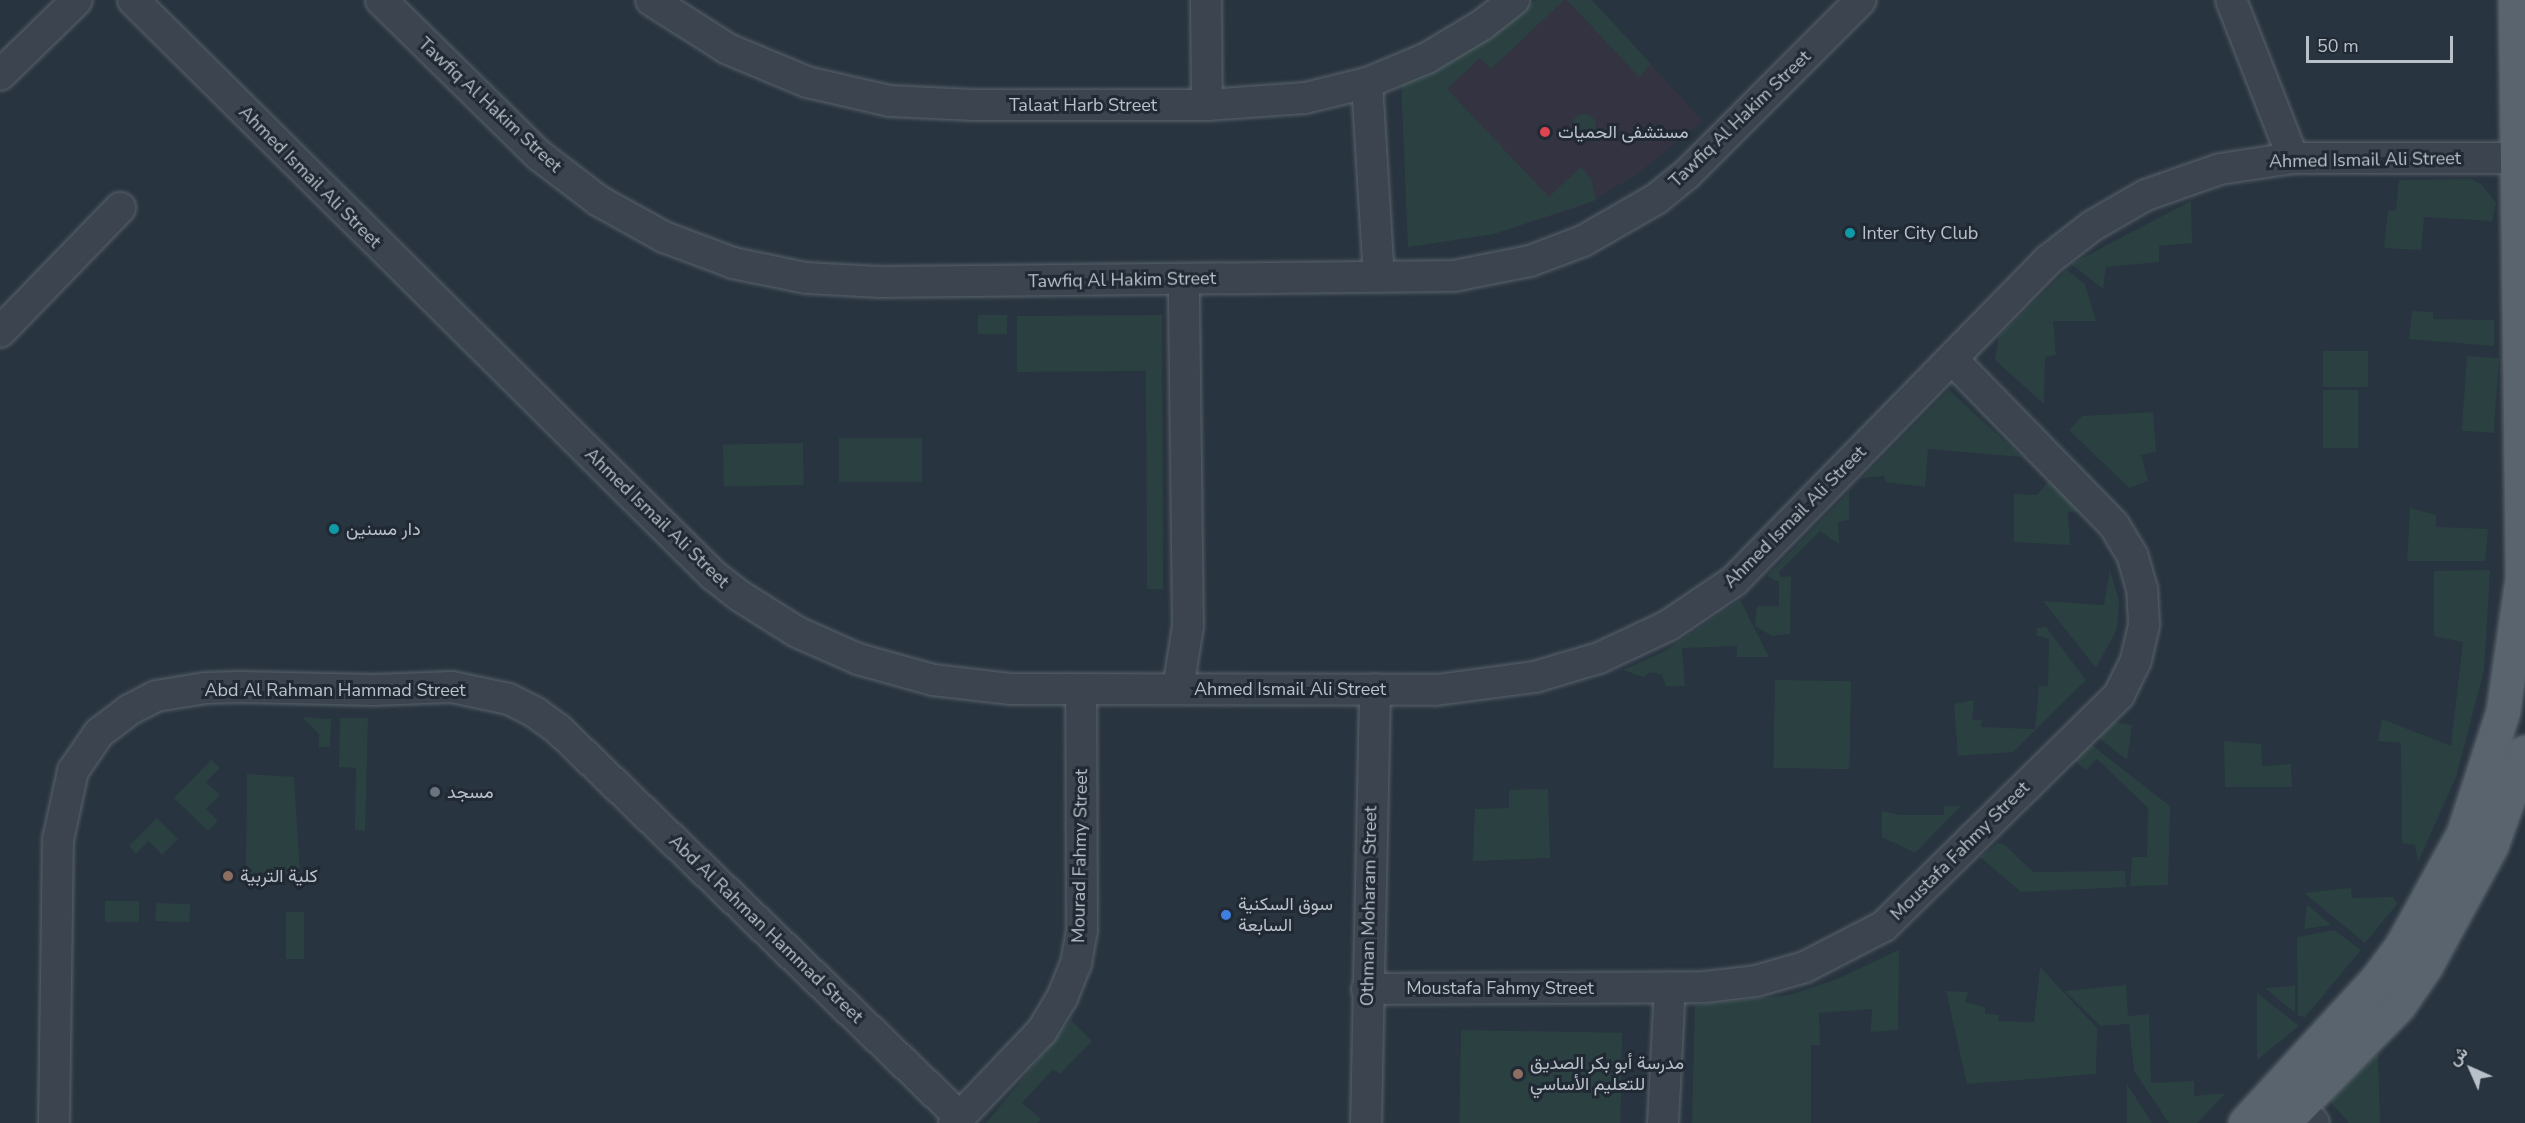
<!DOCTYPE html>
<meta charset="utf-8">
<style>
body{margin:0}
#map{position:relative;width:2525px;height:1123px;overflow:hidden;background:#28343f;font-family:"Nunito Sans",Vazirmatn,sans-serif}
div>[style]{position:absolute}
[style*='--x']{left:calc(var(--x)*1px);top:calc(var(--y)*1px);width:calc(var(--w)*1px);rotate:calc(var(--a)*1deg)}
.medical>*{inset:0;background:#343341}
.green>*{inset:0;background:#2b4141;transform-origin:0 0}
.round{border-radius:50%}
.roads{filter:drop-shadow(0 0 2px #5a636c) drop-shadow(0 0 2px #5a636c)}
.minor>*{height:30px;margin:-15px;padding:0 15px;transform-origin:15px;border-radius:15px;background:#3c454f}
.major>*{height:33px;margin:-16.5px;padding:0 16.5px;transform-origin:16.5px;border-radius:16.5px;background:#5a646f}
.dots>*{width:16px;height:16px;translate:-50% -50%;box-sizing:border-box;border:3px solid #212a34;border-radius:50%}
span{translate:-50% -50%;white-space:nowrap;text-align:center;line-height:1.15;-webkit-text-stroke:6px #212a34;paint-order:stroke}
.street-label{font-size:18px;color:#b9c0c9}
.poi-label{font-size:18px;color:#b9c0c9}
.left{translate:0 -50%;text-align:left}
.north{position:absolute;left:2441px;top:1039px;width:60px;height:60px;-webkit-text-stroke:4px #212a34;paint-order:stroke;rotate:315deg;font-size:16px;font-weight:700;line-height:24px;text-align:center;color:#b9c0c9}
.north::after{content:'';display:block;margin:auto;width:21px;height:27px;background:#b9c0c9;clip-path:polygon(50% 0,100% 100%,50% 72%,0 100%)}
.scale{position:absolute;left:2306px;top:36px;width:147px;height:27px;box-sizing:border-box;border:3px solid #b9c0c9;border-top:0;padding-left:8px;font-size:18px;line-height:21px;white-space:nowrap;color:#b9c0c9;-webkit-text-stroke:4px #212a34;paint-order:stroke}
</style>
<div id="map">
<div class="medical">
<i style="clip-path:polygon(1536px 0,1592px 0,1703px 121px,1636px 175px,1583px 206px,1494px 234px,1408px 247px,1433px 68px,1497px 31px)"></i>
</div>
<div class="green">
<i style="clip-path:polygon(1536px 0,1564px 0,1491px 69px,1480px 58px,1447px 89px,1549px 197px,1581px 167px,1591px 179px,1596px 200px,1494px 234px,1408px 247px,1401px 79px,1497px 31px)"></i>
<i style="clip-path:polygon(1567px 0,1592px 0,1651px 64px,1639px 77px)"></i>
<i class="round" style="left:1572px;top:114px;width:24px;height:24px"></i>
<i style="clip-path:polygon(2471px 179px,2482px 185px,2496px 203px,2492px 221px,2424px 217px,2421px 250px,2384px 248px,2388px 211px,2396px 210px,2399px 180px)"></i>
<i style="clip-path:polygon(2191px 201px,2192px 243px,2159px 246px,2159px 262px,2106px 267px,2103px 289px,2071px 264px)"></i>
<i style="clip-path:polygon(2067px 270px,2085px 284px,2096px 321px,2053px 321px,2056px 355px,2045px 357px,2044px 404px,1995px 360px,1999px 336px)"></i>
<i style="clip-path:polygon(2412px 311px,2433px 312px,2433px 319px,2494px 320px,2494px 346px,2409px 339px)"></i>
<i style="left:1007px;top:315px;width:19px;height:29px;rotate:90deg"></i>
<i style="clip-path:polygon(1162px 315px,1163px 589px,1147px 589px,1146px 371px,1017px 372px,1017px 316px)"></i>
<i style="left:2323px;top:351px;width:45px;height:36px"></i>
<i style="left:2467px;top:356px;width:32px;height:75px;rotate:4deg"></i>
<i style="clip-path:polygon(1949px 390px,2022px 457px,1928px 449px,1925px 487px,1885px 482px,1884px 476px,1862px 478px)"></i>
<i style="left:2323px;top:390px;width:35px;height:58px"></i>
<i style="clip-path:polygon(2153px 412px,2156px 452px,2141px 455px,2148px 481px,2129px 488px,2069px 430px,2082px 416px)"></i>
<i style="left:922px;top:438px;width:44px;height:83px;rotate:90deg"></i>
<i style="left:803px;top:443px;width:42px;height:80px;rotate:89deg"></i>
<i style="clip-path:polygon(2051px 478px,2086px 511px,2068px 512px,2070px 545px,2014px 542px,2014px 494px,2037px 495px)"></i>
<i style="clip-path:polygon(1849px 492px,1849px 520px,1838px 522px,1839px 544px,1820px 531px,1779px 572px,1781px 577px,1791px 576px,1790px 634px,1772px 636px,1755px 626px,1757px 606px,1779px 606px,1779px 582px,1767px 576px)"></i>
<i style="clip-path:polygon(2410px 508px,2436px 515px,2436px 527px,2488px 529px,2485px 561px,2407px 561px)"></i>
<i style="clip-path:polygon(2110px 570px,2119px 601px,2117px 629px,2096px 668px,2043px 601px,2104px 605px)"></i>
<i style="clip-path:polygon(2490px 570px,2484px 670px,2456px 777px,2418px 862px,2415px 845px,2402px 843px,2401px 743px,2378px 741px,2382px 719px,2451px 746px,2463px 642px,2434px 636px,2434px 571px)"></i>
<i style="clip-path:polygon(1740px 600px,1769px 657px,1737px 657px,1737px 646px,1682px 648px,1685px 686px,1666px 686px,1662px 675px,1650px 672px,1643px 677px,1623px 670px,1665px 651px)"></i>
<i style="clip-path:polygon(2046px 627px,2086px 680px,2013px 752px,1958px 756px,1954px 704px,1974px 700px,1972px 720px,1982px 720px,1981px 727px,2035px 729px,2039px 686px,2048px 686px,2049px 639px,2036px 635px,2037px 628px)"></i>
<i style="left:1775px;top:680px;width:76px;height:88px;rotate:1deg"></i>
<i style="clip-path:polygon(302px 717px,331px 719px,330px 747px,319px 747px,319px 734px)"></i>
<i style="clip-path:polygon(340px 718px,368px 718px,365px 831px,355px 830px,356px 768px,339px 767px)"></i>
<i style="clip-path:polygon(2114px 722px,2132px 725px,2127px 760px,2098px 737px)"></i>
<i style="clip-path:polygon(2224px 741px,2261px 744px,2262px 766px,2291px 764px,2292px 787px,2225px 787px)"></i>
<i style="clip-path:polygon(2089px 743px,2170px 806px,2168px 885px,2130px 886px,2132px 857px,2147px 857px,2148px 808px,2097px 759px,2086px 770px,2072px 759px)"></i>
<i style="clip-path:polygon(211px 760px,220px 768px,206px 782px,220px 795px,206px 809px,218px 821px,208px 831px,174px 798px)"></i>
<i style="clip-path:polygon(247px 774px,294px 777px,300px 873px,249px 876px,246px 873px)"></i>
<i style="clip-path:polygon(1548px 789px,1550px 858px,1473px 861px,1475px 809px,1509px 808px,1509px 790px)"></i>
<i style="clip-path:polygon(1944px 806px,1961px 806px,1915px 853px,1882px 837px,1882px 811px,1900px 815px,1944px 815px)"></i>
<i style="clip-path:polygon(157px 818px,178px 839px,162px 855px,149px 841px,136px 854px,129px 846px)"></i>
<i style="clip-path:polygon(1998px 843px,2005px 845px,2033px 872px,2125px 871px,2126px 887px,2021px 892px,1980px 857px)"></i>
<i style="clip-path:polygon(2351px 888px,2352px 898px,2393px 897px,2397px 904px,2365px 943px,2304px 893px)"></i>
<i style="left:105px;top:901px;width:34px;height:21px"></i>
<i style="left:156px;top:903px;width:34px;height:18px;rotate:2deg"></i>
<i style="clip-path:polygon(2307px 904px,2331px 925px,2304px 929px)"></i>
<i style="left:286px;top:912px;width:18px;height:47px"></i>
<i style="clip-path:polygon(2334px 930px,2361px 950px,2305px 1017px,2298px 1016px,2297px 937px)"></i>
<i style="clip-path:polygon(1899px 950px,1898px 1030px,1871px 1032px,1872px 1009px,1819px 1013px,1820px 1045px,1811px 1045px,1811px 1123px,1692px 1123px,1695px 1005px,1789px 995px,1835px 980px)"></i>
<i style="clip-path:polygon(2040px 967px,2097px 1028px,2096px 1074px,1967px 1084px,1946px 991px,1968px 992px,1965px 1002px,1985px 1007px,1985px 1014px,1999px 1015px,1998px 1021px,2034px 1022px)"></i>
<i style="clip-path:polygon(2126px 985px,2128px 1016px,2149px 1014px,2151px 1083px,2194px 1081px,2194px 1096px,2226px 1093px,2197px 1123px,2169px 1123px,2134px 1071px,2129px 1024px,2100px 1026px,2065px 991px)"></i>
<i style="clip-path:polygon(2295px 986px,2295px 1013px,2265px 988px)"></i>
<i style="clip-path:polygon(2257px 993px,2299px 1026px,2257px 1060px)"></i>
<i style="clip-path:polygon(1071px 1020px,1092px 1041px,1060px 1074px,1053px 1069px,1022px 1103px,1041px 1119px,1037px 1123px,986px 1123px)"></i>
<i style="left:1461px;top:1030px;width:161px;height:93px;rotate:1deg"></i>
<i style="clip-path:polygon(2378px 1053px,2380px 1123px,2349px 1123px,2327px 1098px)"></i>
<i style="clip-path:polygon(2127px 1084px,2152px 1123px,2127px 1123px)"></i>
</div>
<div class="roads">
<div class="minor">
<i style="--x:133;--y:0;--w:817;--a:44.75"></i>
<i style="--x:713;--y:575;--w:34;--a:38"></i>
<i style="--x:740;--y:596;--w:67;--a:32.3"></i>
<i style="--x:797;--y:632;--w:67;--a:23.9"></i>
<i style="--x:858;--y:659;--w:78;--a:15.6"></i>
<i style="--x:933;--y:680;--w:79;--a:6.6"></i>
<i style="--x:1011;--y:689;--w:425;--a:0.1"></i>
<i style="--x:1436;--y:690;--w:100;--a:-7.5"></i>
<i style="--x:1535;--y:677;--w:67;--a:-16.5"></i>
<i style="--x:1599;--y:658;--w:77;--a:-25.2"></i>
<i style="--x:1669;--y:625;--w:78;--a:-34.1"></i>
<i style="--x:1734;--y:581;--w:448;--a:-45.6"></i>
<i style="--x:2047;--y:261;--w:57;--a:-37.9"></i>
<i style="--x:2092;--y:226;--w:62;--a:-29.9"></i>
<i style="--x:2146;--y:195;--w:78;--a:-19.4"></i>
<i style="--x:2220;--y:169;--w:74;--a:-8.6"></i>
<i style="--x:2293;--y:158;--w:232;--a:0"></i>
<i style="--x:381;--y:0;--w:223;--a:44.5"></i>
<i style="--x:540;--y:156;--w:74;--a:37.3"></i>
<i style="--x:599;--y:201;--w:74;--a:29"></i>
<i style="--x:664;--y:237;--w:74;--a:20.6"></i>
<i style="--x:733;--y:263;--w:75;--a:11.6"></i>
<i style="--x:806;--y:278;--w:74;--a:3.1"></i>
<i style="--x:880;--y:282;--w:574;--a:-0.6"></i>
<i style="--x:1454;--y:276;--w:77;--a:-11.2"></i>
<i style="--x:1530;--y:261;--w:57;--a:-20.7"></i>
<i style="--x:1583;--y:241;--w:84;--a:-29.9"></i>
<i style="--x:1656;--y:199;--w:38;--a:-39"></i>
<i style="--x:1686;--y:175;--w:247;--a:-45"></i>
<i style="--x:651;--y:0;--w:91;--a:32.5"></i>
<i style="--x:728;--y:49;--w:86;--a:22.7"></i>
<i style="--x:807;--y:82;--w:84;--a:13"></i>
<i style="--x:889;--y:101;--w:85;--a:2.7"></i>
<i style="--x:974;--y:105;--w:233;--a:0"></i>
<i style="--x:1207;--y:105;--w:98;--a:-4.1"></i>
<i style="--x:1305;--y:98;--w:64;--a:-13.6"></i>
<i style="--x:1367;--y:83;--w:65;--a:-22.6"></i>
<i style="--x:1427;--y:58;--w:64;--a:-31"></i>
<i style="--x:1482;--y:25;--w:41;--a:-38"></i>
<i style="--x:1206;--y:0;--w:105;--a:89.5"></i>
<i style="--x:2231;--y:0;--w:170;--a:68.6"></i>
<i style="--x:0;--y:75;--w:107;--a:-44.2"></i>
<i style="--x:1367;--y:83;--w:194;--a:86.5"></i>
<i style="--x:0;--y:332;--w:173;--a:-45.9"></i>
<i style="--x:1178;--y:689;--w:64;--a:-81"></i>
<i style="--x:1188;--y:626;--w:347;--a:-90.7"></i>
<i style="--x:1367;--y:989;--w:338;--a:-0.3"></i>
<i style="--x:1705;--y:987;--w:51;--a:-6.7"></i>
<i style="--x:1756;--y:981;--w:51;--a:-15.9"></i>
<i style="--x:1805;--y:967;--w:89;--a:-27.4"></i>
<i style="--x:1884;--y:926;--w:330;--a:-44.5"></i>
<i style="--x:2119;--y:695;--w:39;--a:-64"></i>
<i style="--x:2136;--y:660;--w:37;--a:-77"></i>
<i style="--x:2144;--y:624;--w:35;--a:-93"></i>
<i style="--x:2142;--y:589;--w:35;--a:-106"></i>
<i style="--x:2132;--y:555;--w:35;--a:-121"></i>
<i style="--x:2114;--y:525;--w:232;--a:-134.3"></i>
<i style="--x:2281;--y:1089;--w:47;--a:45.9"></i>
<i style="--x:54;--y:1123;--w:283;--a:-89.2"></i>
<i style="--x:58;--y:840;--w:71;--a:-77.7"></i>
<i style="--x:73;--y:771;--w:46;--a:-55.6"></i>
<i style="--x:99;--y:733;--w:38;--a:-37"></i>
<i style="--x:129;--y:710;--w:30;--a:-27"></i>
<i style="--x:156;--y:696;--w:51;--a:-9.1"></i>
<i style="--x:206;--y:688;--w:38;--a:-2"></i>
<i style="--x:244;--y:687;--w:130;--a:1.3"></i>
<i style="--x:374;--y:690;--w:78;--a:-2.2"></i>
<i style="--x:452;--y:687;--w:58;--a:11.9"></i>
<i style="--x:509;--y:699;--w:30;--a:27"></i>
<i style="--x:536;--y:713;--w:29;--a:36"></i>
<i style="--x:559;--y:730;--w:557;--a:43.98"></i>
<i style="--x:954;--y:1123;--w:127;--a:-46.3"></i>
<i style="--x:1042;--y:1031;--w:39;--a:-59"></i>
<i style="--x:1062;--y:998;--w:37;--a:-68"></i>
<i style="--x:1076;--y:964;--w:34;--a:-80"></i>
<i style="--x:1082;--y:931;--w:242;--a:-90.2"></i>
<i style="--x:1366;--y:1123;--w:434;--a:-88.8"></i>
<i style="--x:1663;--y:1123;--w:136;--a:-87.1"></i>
</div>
<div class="major">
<i style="--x:2245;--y:1123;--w:195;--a:-47.5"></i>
<i style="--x:2377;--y:979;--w:42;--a:-53.7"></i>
<i style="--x:2402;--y:945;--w:127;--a:-61.2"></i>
<i style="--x:2463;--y:834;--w:129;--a:-72"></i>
<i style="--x:2503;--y:711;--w:134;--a:-81.9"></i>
<i style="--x:2522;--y:578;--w:578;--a:-90.69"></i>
<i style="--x:2283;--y:1123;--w:165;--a:-45.5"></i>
<i style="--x:2399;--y:1005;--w:46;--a:-55.6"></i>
<i style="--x:2425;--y:967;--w:138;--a:-61.4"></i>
<i style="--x:2491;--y:846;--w:100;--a:-70.1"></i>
</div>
</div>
<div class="dots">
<i style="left:1545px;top:132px;background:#e0444e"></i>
<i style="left:1850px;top:233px;background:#0f9aa8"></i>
<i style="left:334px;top:529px;background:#0f9aa8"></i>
<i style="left:435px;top:792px;background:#6b7280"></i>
<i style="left:228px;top:876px;background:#8d6e63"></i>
<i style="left:1226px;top:915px;background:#3f7fe0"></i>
<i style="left:1518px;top:1074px;background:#8d6e63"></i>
</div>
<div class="street-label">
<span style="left:490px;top:105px;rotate:43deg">Tawfiq Al Hakim Street</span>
<span style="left:1083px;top:105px">Talaat Harb Street</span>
<span style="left:1740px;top:119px;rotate:-44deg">Tawfiq Al Hakim Street</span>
<span style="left:2365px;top:160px;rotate:-1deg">Ahmed Ismail Ali Street</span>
<span style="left:310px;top:177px;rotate:45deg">Ahmed Ismail Ali Street</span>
<span style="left:1122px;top:280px;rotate:-1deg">Tawfiq Al Hakim Street</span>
<span style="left:1795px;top:517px;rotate:-45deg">Ahmed Ismail Ali Street</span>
<span style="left:657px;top:518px;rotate:44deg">Ahmed Ismail Ali Street</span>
<span style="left:1290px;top:689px">Ahmed Ismail Ali Street</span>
<span style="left:335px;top:690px">Abd Al Rahman Hammad Street</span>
<span style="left:1960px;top:851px;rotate:-45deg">Moustafa Fahmy Street</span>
<span style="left:1080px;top:856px;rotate:-89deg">Mourad Fahmy Street</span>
<span style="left:1369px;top:906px;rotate:-89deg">Othman Moharam Street</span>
<span style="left:766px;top:929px;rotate:44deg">Abd Al Rahman Hammad Street</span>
<span style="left:1500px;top:988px">Moustafa Fahmy Street</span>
</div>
<div class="poi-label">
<span class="left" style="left:1558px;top:132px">مستشفى الحميات</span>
<span class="left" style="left:1862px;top:233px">Inter City Club</span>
<span class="left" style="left:346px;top:529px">دار مسنين</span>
<span class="left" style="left:447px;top:792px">مسجد</span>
<span class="left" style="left:240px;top:876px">كلية التربية</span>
<span class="left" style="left:1238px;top:915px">سوق السكنية<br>السابعة</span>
<span class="left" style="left:1530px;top:1074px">مدرسة أبو بكر الصديق<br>للتعليم الأساسي</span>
</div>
<div class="north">ش</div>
<div class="scale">50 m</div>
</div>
